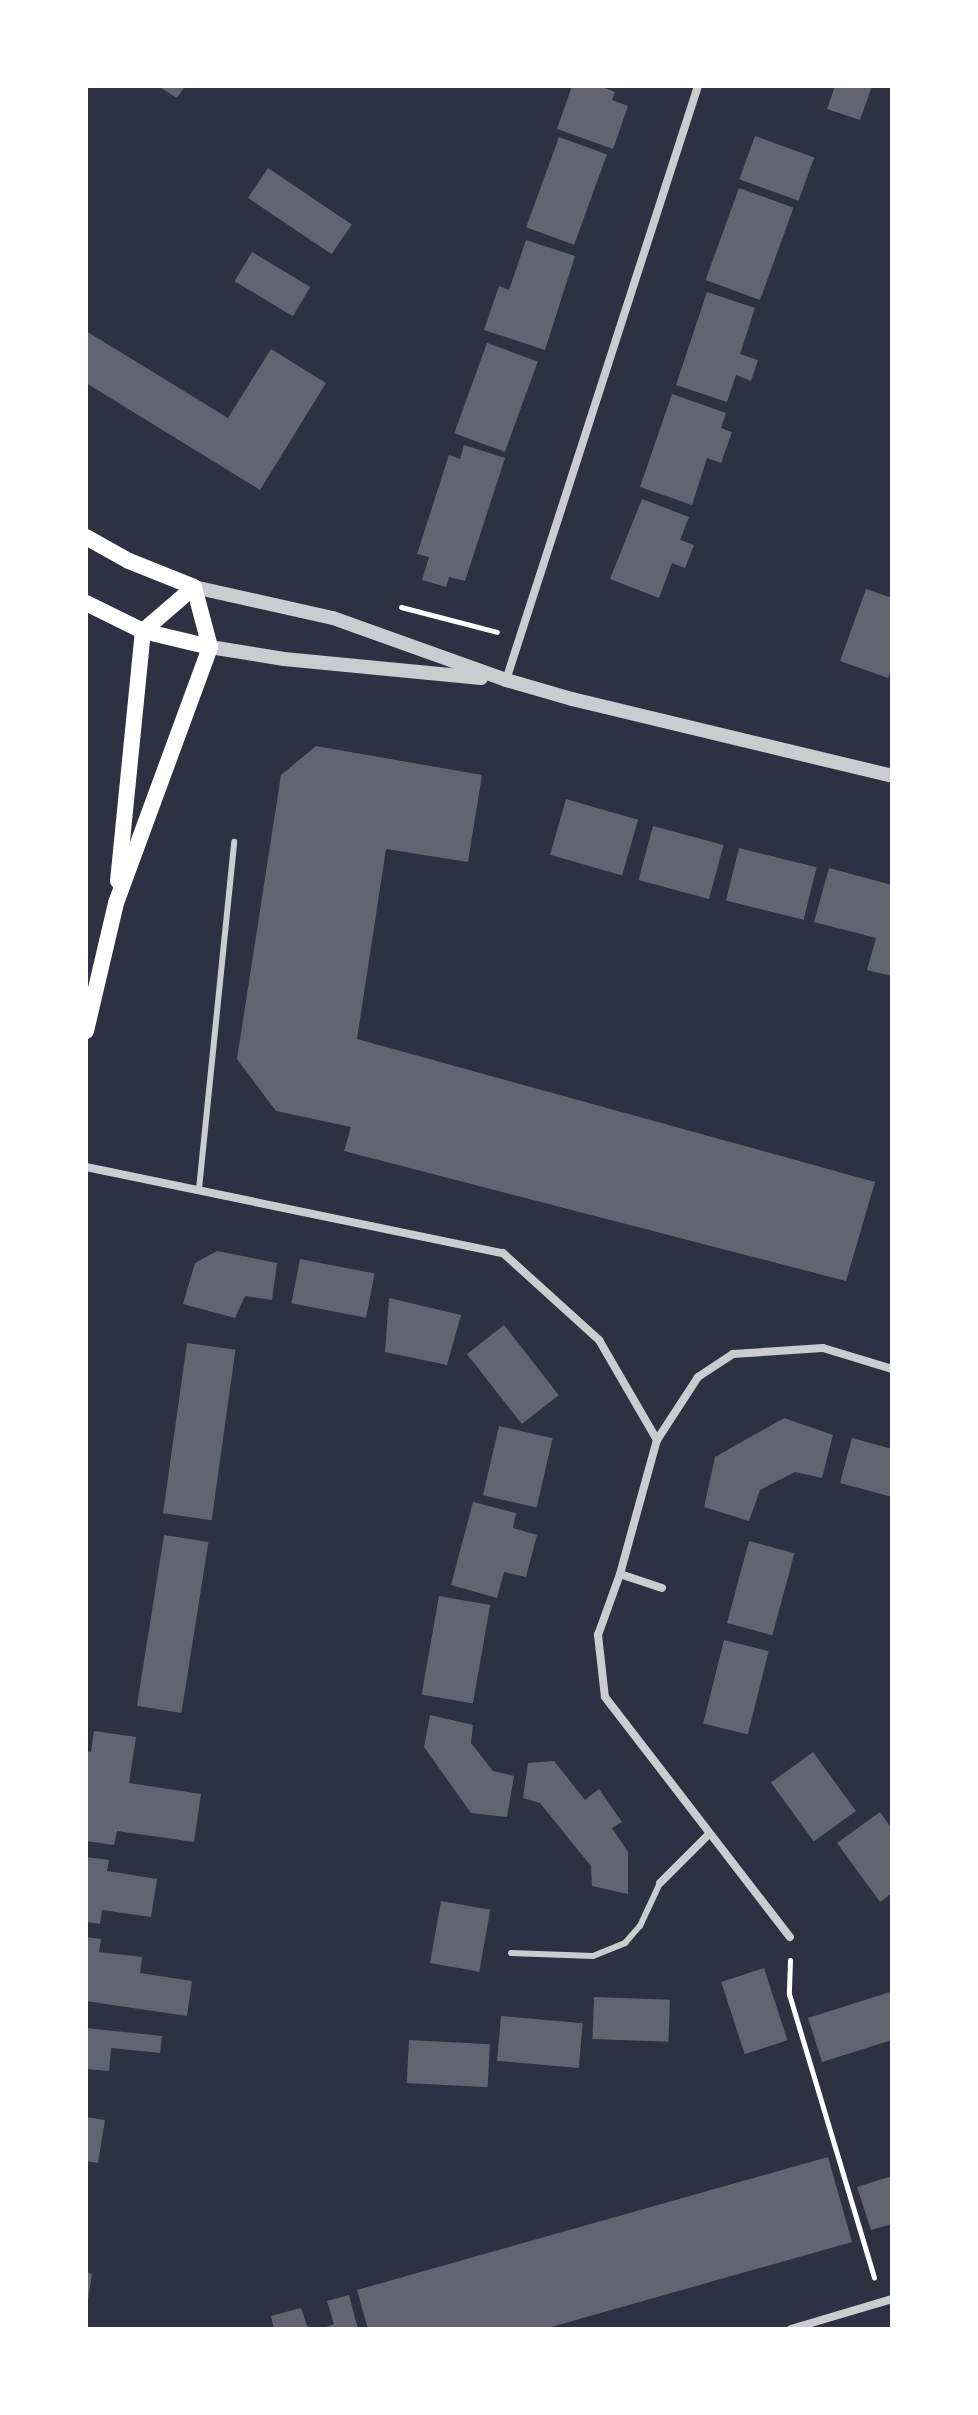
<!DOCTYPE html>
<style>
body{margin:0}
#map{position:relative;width:978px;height:2415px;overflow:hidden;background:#2d3142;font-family:"Archivo Narrow",sans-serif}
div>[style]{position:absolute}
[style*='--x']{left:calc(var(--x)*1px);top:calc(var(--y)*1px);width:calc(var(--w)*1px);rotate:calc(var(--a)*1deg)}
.building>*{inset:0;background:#626471;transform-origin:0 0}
.path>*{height:5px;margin:-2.5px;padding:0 2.5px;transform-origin:2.5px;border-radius:2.5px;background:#fff}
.service>*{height:6px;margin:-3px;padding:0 3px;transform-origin:3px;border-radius:3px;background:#caccd0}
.minor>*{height:8px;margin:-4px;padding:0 4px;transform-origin:4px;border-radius:4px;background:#caccd0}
.tertiary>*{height:14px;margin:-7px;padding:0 7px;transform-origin:7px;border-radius:7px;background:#caccd0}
.secondary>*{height:16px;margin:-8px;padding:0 8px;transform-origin:8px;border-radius:8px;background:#fff}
span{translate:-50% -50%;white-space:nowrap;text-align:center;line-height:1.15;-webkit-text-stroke:8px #fff;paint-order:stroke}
.frame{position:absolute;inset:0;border:88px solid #fff;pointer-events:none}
</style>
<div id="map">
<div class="building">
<i style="clip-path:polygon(158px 86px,185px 86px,177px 98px)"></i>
<i style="clip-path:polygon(572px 86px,599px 86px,615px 92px,612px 100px,628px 106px,613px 149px,557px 129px)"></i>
<i style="clip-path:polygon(835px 86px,872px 86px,860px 120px,827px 109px)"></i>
<i style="left:755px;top:136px;width:63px;height:46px;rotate:20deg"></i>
<i style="left:559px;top:137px;width:51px;height:96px;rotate:20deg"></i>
<i style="left:268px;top:168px;width:101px;height:36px;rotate:34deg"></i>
<i style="left:739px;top:188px;width:58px;height:98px;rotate:20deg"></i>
<i style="clip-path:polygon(526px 240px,575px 256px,545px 350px,484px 330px,499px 286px,509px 290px)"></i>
<i style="left:252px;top:252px;width:68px;height:34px;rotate:31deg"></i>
<i style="clip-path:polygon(707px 292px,755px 308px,740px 354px,758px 360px,751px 381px,736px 375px,727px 402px,676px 385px)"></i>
<i style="clip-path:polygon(86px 331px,228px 418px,271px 349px,326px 383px,260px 490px,86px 383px)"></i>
<i style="left:487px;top:343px;width:54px;height:96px;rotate:20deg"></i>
<i style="clip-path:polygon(672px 394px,726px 413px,721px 428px,732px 432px,721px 463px,707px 458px,692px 505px,640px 487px)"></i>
<i style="clip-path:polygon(464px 445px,505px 458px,465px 581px,449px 577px,446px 587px,422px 580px,429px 557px,417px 554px,449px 455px,460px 459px)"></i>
<i style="clip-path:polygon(642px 499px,689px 517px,680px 540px,694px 545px,685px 568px,672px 563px,659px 598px,610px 579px)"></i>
<i style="clip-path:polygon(866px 589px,892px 598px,892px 668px,888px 678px,840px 661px)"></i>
<i style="clip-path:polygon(316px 746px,482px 775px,468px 862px,386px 849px,357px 1039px,875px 1182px,846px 1281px,344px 1151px,351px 1127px,276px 1111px,237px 1059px,281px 775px)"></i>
<i style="left:566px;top:799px;width:75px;height:58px;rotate:16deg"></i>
<i style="left:653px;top:826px;width:73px;height:56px;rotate:15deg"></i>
<i style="left:739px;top:848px;width:80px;height:54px;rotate:14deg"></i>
<i style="clip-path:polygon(829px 868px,892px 885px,892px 976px,867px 970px,876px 938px,814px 922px)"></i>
<i style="clip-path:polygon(217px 1251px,277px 1263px,272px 1300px,245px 1296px,235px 1318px,183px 1304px,195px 1263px)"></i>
<i style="left:300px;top:1259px;width:76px;height:45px;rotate:11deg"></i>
<i style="clip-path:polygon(389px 1298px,461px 1315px,447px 1365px,385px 1352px)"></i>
<i style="left:504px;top:1325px;width:89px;height:47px;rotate:52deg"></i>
<i style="left:187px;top:1343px;width:49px;height:172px;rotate:8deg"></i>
<i style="clip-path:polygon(784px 1418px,833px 1435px,822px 1478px,795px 1472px,760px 1490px,749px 1521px,704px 1507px,715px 1457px)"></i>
<i style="left:499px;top:1426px;width:55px;height:71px;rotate:13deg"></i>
<i style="clip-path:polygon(852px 1438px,892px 1449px,892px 1497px,840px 1483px)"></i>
<i style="clip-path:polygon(473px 1502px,516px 1513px,513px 1528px,537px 1535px,526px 1577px,504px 1572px,497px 1598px,451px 1585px)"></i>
<i style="left:164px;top:1535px;width:45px;height:173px;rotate:9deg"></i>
<i style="left:749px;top:1541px;width:47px;height:85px;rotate:15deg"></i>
<i style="left:439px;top:1596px;width:52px;height:100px;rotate:10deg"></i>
<i style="left:724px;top:1640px;width:46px;height:86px;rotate:14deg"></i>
<i style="clip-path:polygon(430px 1715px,473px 1725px,471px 1743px,493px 1771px,514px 1776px,507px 1817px,471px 1813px,424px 1747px)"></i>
<i style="clip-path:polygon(94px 1731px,136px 1737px,129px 1783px,201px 1794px,194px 1842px,117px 1831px,114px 1845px,86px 1841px,86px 1751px,91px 1752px)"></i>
<i style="left:813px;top:1752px;width:73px;height:52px;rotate:54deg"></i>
<i style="clip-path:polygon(554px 1761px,585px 1800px,599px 1789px,622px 1822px,612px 1828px,628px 1852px,628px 1894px,592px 1886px,591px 1866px,540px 1803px,523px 1798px,528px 1763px)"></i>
<i style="clip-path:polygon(880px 1812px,892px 1829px,892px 1893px,880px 1902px,837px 1843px)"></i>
<i style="clip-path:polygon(86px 1857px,109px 1860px,107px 1871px,157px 1879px,151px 1917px,102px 1910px,100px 1924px,86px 1922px)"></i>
<i style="left:441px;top:1901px;width:50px;height:63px;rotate:10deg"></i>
<i style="clip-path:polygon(86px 1937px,101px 1939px,99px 1952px,142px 1957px,140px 1973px,192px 1981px,187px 2016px,86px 2001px)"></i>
<i style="left:764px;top:1968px;width:76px;height:45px;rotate:72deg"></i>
<i style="clip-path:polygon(890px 1992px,892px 2040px,822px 2062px,808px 2018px)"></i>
<i style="left:594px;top:1997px;width:76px;height:42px;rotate:2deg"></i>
<i style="left:501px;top:2016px;width:82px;height:45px;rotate:5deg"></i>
<i style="clip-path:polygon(86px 2028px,162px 2036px,160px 2053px,111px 2048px,109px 2071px,86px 2069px)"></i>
<i style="left:409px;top:2040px;width:81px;height:43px;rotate:3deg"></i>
<i style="clip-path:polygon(86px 2117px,105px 2120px,98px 2163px,86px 2161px)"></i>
<i style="clip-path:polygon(828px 2157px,852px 2242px,544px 2329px,368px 2329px,357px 2290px)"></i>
<i style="clip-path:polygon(892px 2176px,892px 2224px,871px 2230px,857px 2187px)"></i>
<i style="clip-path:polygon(86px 2272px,92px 2274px,88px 2299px,86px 2299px)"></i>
<i style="clip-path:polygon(349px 2295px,358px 2329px,321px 2329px,334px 2324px,327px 2301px)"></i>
<i style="clip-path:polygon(301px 2308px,308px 2329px,274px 2329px,271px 2316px)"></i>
</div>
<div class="path">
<i style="--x:401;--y:607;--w:99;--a:14.6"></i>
<i style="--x:790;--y:1960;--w:34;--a:92"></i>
<i style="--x:789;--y:1994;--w:296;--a:73.3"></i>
</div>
<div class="service">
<i style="--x:199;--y:1189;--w:349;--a:-84.2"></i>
<i style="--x:511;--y:1953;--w:82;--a:2.1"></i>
<i style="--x:593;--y:1956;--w:35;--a:-22"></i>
<i style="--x:625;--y:1943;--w:23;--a:-49"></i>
<i style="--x:640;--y:1926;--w:47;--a:-65.1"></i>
</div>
<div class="minor">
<i style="--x:506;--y:680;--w:624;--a:-72.09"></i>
<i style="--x:86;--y:1167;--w:426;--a:11.7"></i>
<i style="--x:503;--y:1253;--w:130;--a:42.2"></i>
<i style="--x:599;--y:1340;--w:116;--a:59.9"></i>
<i style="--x:620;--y:1574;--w:65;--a:109.8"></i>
<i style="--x:598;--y:1635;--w:62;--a:83.6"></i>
<i style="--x:605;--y:1697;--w:303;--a:52.4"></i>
<i style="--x:662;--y:1588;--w:44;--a:-161.6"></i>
<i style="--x:620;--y:1574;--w:139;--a:-74.6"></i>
<i style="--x:657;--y:1440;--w:75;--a:-56.9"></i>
<i style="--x:698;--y:1377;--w:42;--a:-33.3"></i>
<i style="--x:733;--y:1354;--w:90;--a:-3.8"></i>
<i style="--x:823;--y:1348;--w:72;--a:16.9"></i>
<i style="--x:660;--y:1883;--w:69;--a:-45"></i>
<i style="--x:791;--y:2329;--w:105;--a:-16.5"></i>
</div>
<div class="tertiary">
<i style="--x:194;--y:587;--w:142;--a:12.6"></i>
<i style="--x:333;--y:618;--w:184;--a:19.7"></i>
<i style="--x:506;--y:680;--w:69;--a:16.1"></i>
<i style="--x:572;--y:699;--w:329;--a:13.5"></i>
<i style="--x:210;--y:647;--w:75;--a:9.2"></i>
<i style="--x:284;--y:659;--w:198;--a:5.5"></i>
</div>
<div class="secondary">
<i style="--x:86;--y:537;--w:49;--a:29.2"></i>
<i style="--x:129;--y:561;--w:70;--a:21.8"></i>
<i style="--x:86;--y:603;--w:64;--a:26.2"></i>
<i style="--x:143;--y:631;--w:69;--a:13.4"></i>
<i style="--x:118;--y:881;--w:251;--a:-84.3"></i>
<i style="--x:143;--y:631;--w:67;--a:-40.8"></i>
<i style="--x:86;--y:1031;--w:131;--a:-76.8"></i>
<i style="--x:116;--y:903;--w:273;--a:-69.8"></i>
<i style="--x:210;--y:647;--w:62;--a:-104.9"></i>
</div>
<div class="frame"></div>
</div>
